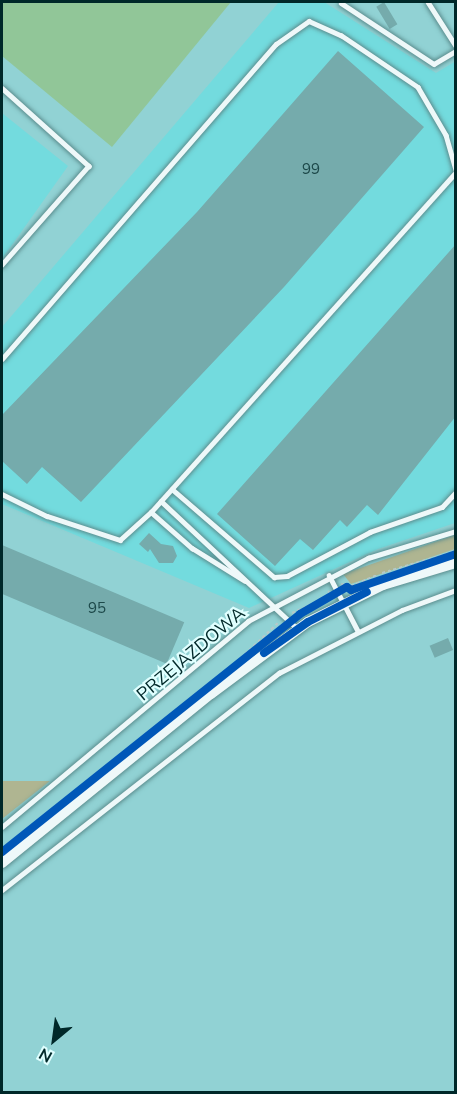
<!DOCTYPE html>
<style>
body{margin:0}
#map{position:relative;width:457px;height:1094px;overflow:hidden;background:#91d2d4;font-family:Mulish,sans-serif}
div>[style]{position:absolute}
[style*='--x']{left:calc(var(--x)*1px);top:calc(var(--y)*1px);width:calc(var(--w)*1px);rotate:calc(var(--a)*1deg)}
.built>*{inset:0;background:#73dbde}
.green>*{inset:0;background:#afb591}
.water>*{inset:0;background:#91c698}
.building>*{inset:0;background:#75abac;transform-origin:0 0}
.path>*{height:2px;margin-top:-1px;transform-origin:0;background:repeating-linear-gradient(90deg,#b6c9c9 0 3px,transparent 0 6px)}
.roads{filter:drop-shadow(0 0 2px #5b8d8e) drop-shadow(0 0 2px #5b8d8e)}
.service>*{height:4.5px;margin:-2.25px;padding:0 2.25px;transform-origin:2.25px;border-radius:2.25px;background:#eef8f9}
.tertiary>*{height:10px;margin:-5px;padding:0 5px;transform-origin:5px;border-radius:5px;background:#eef8f9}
.cycleway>*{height:8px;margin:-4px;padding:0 4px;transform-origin:4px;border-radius:4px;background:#0057b8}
span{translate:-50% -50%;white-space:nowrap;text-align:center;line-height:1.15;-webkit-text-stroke:4.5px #e0ffff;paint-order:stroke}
.number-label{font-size:15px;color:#1d494a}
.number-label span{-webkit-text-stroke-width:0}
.street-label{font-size:18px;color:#002829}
.frame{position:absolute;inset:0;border:3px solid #002829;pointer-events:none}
.north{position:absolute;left:24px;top:1010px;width:60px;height:60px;-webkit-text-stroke:4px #e0ffff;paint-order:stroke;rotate:209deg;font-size:16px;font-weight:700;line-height:24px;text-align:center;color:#002829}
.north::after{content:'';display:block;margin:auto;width:21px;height:27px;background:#002829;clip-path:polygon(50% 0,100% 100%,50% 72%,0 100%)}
</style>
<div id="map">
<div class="built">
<i style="clip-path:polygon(279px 2px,324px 2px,436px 73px,456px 61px,455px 523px,378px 549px,249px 608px,2px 504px,2px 327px)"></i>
<i style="clip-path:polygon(2px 113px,68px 166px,2px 259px,2px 112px)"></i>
</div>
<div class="green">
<i style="clip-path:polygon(455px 535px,455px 549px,351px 584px,343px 574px)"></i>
<i style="clip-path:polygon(2px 781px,50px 781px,2px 819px)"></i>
</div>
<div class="water">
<i style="clip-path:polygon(2px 2px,231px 2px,112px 147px,2px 56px)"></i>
</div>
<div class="building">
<i style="left:384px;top:2px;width:26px;height:9px;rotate:59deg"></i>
<i style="clip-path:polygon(338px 51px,424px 127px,284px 287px,81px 502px,42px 467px,27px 484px,2px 461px,2px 415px,197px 212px)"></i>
<i style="clip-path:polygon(456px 244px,456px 416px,378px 515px,367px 505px,347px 527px,340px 520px,313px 550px,300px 539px,275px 566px,217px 514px)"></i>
<i style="clip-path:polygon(149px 533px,161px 544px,173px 546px,177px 556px,173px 563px,159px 563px,150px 549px,148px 552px,139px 544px)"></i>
<i style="left:2px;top:545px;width:198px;height:45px;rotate:23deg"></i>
<i style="left:448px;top:638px;width:13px;height:20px;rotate:67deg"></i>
</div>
<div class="path">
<i style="--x:382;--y:573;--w:77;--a:-16.6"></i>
<i style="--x:341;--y:584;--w:10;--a:11"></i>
<i style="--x:351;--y:586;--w:28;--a:-23"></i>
<i style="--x:292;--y:613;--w:37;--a:-24"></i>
<i style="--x:326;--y:598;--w:8;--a:-67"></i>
<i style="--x:245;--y:654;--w:48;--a:-43.3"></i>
</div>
<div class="roads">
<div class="service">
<i style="--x:428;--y:2;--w:52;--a:57.5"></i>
<i style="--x:341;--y:3;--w:111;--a:33.3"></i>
<i style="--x:434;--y:64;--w:26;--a:-31"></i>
<i style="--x:2;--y:88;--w:117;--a:41.9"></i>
<i style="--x:89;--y:166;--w:132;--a:131.3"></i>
<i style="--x:2;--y:359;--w:417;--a:-49"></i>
<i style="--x:276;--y:44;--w:40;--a:-34.9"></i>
<i style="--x:309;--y:21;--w:35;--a:24"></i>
<i style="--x:341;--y:35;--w:93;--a:34"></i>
<i style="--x:418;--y:87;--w:56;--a:59.7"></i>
<i style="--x:446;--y:135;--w:37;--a:74"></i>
<i style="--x:172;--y:489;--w:135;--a:40.8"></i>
<i style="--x:274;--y:577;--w:13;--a:-4"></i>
<i style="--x:287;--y:576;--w:94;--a:-27.9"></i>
<i style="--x:370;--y:532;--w:76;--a:-19.1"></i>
<i style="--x:442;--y:507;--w:21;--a:-47"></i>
<i style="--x:2;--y:494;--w:50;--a:26.1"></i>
<i style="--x:47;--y:516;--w:77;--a:18.2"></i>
<i style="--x:120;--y:540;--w:42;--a:-42.1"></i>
<i style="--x:151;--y:512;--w:457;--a:-48.1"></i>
<i style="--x:161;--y:501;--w:187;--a:43.1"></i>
<i style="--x:151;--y:512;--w:55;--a:41.3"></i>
<i style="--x:192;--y:548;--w:62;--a:31.9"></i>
<i style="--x:329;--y:575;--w:63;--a:62.6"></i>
<i style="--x:2;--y:827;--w:321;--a:-39.9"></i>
<i style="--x:248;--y:621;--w:136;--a:-27.7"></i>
<i style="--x:368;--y:558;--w:92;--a:-17.1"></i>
<i style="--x:2;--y:890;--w:352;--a:-38.1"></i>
<i style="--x:279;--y:673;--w:138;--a:-27.1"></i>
<i style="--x:402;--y:610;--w:58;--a:-20.3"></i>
</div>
<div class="tertiary">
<i style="--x:2;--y:863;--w:269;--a:-39"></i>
<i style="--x:211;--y:694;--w:121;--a:-36.6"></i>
<i style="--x:308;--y:622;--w:84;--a:-26.3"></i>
<i style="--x:383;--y:585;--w:76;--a:-16.8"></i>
</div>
</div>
<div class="cycleway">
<i style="--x:264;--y:653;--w:54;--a:-35.2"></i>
<i style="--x:308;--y:622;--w:66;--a:-27"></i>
<i style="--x:2;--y:852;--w:381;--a:-38.6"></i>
<i style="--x:300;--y:614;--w:54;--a:-29.9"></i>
<i style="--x:347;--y:587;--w:5;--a:37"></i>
<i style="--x:351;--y:590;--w:111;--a:-18.9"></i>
</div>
<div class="number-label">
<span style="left:311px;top:169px">99</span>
<span style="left:97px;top:608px">95</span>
</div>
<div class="street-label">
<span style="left:191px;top:654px;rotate:-40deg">PRZEJAZDOWA</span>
</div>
<div class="frame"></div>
<div class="north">N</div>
</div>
